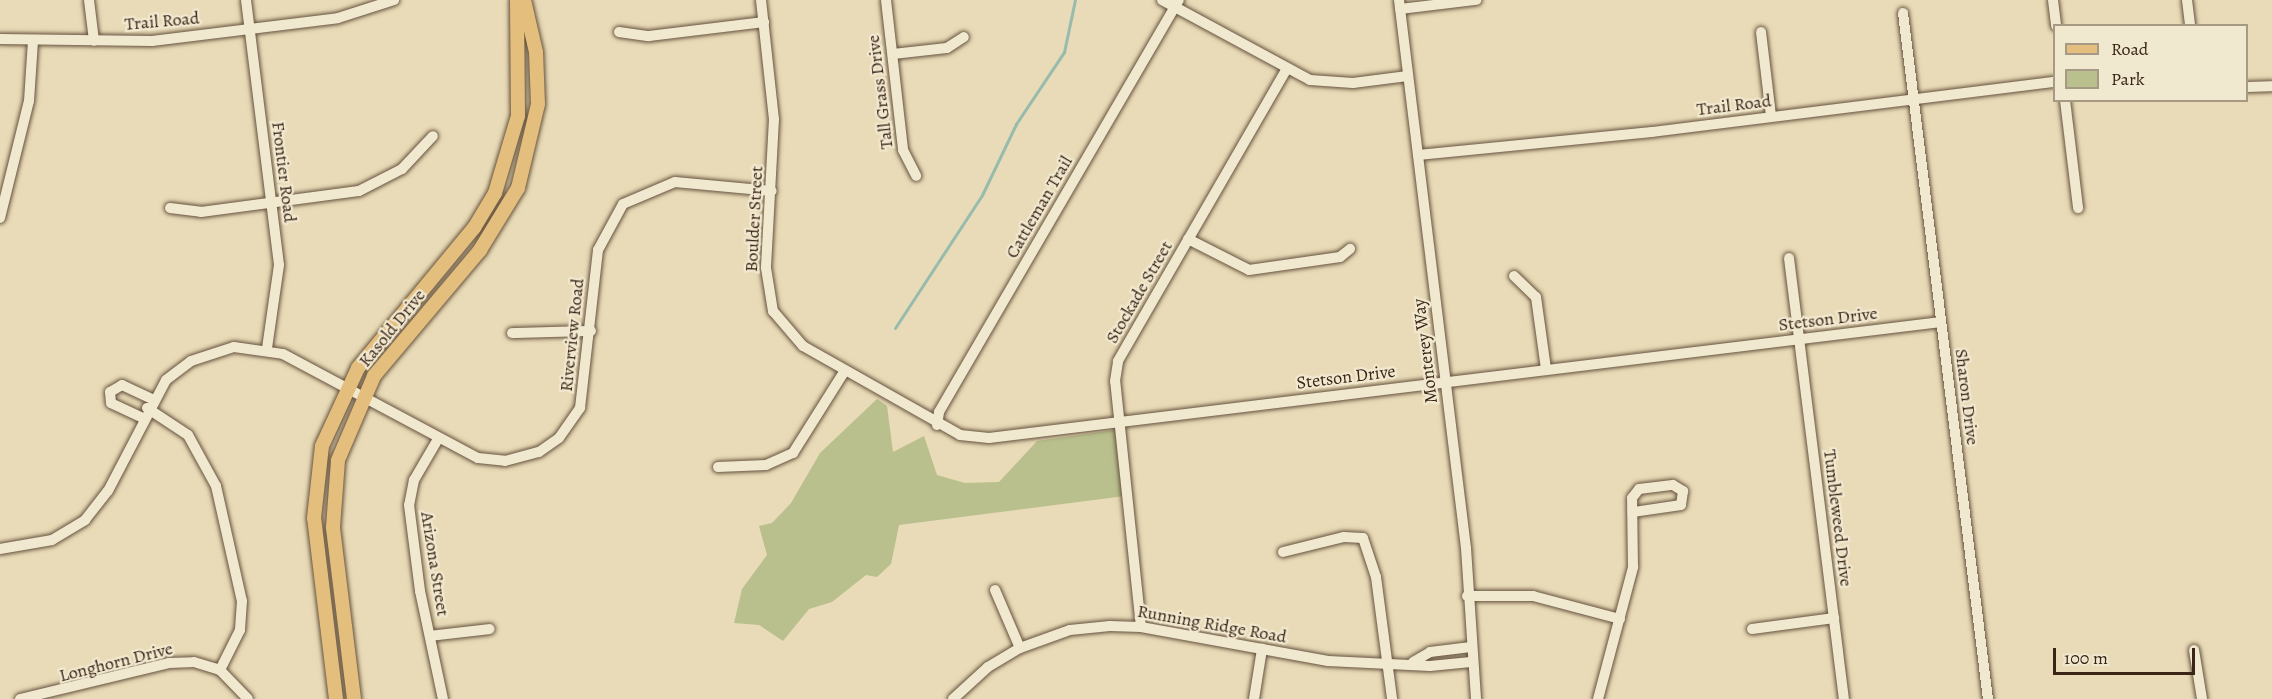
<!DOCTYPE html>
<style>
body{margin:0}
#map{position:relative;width:2272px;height:699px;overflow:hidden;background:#e9dbb7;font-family:Alegreya,serif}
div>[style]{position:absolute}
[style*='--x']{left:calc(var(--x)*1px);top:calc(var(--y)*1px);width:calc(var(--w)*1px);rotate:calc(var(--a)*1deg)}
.green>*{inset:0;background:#b9c08d}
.stream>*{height:3px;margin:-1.5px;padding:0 1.5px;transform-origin:1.5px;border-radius:1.5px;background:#97bbac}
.roads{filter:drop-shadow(0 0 2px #65523e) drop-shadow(0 0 2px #65523e)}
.minor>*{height:10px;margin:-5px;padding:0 5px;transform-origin:5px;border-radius:5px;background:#f1e8d0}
.major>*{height:14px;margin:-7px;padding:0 7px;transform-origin:7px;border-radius:7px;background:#e4be7c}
span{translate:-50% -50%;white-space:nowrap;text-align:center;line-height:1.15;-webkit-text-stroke:4.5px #f1e8d0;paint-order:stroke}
.street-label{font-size:18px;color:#392415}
.legend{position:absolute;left:2053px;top:24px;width:195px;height:78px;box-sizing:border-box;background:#f1e8d0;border:2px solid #a79a85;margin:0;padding:8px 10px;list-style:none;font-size:18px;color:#392415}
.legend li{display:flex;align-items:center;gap:12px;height:30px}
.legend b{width:30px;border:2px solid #a79a85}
.scale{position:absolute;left:2053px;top:648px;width:142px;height:27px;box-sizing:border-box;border:3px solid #392415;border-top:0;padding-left:8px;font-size:18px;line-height:21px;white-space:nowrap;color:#392415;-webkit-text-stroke:4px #f1e8d0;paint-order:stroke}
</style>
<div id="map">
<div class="green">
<i style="clip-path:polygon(877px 399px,887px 406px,893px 452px,924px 436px,937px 475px,965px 483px,999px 482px,1037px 441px,1115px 430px,1125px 496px,899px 525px,891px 564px,877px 577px,866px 575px,832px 602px,809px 609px,783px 641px,759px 625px,734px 623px,742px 589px,767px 555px,759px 526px,772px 523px,791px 503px,820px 453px)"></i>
</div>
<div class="stream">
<i style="--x:895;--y:328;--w:159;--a:-56.8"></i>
<i style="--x:982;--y:195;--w:79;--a:-64.4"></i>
<i style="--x:1016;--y:124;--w:87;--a:-56.3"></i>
<i style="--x:1064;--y:52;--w:53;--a:-78.1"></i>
</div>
<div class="roads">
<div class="minor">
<i style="--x:89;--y:0;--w:41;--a:83"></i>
<i style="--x:246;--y:0;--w:267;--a:82.9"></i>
<i style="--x:279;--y:265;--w:84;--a:98.2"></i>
<i style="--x:761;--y:0;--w:120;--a:83.8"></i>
<i style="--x:774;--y:119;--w:149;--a:93.1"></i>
<i style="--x:766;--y:268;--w:44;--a:80.8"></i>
<i style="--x:773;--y:311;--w:46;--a:49.4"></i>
<i style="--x:803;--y:346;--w:180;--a:29.5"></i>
<i style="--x:960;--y:435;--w:29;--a:6"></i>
<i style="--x:989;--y:438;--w:959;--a:-6.95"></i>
<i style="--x:886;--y:0;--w:151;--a:83.5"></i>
<i style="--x:903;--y:150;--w:29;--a:63"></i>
<i style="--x:1162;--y:0;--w:168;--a:28.4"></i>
<i style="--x:1310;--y:80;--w:43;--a:4"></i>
<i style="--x:1353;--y:83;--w:55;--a:-7.3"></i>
<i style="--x:1399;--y:0;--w:552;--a:83.03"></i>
<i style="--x:1466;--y:548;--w:151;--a:86.2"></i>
<i style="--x:2053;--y:0;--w:26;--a:83"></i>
<i style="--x:2187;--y:0;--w:26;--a:83"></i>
<i style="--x:1400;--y:9;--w:77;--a:-6.8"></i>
<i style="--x:1903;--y:13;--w:691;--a:82.94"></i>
<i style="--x:619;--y:32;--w:30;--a:8"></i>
<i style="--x:649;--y:36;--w:116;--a:-6.9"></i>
<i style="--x:1761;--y:32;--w:85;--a:83.2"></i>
<i style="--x:0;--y:39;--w:152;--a:0.8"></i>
<i style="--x:152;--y:41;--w:187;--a:-7"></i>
<i style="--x:338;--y:18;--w:59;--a:-17.8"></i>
<i style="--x:893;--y:54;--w:54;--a:-6.3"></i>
<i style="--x:947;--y:48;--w:20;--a:-33"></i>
<i style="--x:2246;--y:87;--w:26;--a:-2"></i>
<i style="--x:2065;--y:100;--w:109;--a:83.1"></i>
<i style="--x:1418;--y:155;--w:235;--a:-5.6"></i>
<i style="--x:1652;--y:132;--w:405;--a:-7.1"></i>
<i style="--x:170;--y:208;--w:31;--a:7"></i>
<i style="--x:201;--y:212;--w:159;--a:-7.6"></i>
<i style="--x:359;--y:191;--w:48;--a:-27.1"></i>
<i style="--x:402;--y:169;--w:45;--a:-46.8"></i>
<i style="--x:0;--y:218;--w:121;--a:-76.1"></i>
<i style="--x:29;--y:101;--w:61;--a:-86.2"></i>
<i style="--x:1188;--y:239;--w:68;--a:26.9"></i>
<i style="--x:1249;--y:270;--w:92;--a:-8.1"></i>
<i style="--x:1340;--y:257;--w:13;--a:-39"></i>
<i style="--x:1789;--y:258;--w:444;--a:82.9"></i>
<i style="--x:1514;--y:276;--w:30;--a:44"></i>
<i style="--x:1536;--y:297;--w:73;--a:82.1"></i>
<i style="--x:512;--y:333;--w:79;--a:-1.5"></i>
<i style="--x:147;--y:408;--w:49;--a:33.4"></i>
<i style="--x:188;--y:435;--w:58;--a:61.2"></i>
<i style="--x:216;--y:486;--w:118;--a:77.3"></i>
<i style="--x:242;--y:601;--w:29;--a:94"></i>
<i style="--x:240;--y:630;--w:45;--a:116.6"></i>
<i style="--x:220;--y:670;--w:40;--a:46"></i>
<i style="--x:143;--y:418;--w:35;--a:-155"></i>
<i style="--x:111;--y:403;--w:11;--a:-95"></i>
<i style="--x:110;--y:392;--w:14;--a:-30"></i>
<i style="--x:122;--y:385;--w:33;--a:25"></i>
<i style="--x:937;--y:425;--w:13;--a:-81"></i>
<i style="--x:939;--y:412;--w:477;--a:-59.8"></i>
<i style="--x:438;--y:439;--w:48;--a:120.3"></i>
<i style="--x:414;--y:480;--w:25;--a:101"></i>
<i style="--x:409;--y:505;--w:87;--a:82.7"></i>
<i style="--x:420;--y:591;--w:110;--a:78"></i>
<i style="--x:718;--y:467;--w:48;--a:-2.4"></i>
<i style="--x:766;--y:465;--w:30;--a:-24"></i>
<i style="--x:793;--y:453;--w:96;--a:-57.8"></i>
<i style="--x:0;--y:549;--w:53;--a:-9.8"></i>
<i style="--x:52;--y:540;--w:39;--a:-31"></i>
<i style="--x:85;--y:520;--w:37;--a:-52"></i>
<i style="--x:108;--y:491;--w:125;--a:-62.4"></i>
<i style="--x:166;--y:380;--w:31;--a:-37"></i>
<i style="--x:191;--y:361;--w:45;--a:-18"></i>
<i style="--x:234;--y:347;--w:49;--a:8.1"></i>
<i style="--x:283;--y:354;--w:221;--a:28.1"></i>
<i style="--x:478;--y:458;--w:27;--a:6"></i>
<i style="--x:505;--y:461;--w:35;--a:-15"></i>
<i style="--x:539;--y:452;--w:24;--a:-35"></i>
<i style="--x:559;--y:438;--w:37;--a:-55"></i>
<i style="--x:580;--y:408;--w:159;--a:-83.5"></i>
<i style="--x:598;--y:250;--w:52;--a:-61.5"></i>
<i style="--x:623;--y:204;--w:56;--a:-22.9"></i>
<i style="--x:675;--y:182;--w:97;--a:5.3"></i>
<i style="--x:1283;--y:552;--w:63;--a:-13.8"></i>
<i style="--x:1344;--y:537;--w:19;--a:3"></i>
<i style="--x:1363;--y:538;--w:41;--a:71.6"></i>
<i style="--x:1376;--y:577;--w:123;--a:82.5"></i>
<i style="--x:995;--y:590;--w:63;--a:66.7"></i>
<i style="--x:1467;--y:596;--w:66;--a:0"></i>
<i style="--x:1533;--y:596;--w:90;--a:14.8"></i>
<i style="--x:1141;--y:627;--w:247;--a:-96"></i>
<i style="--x:1115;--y:381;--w:20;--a:-81"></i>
<i style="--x:1118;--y:361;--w:336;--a:-60"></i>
<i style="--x:1752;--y:629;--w:83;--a:-7.6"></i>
<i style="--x:430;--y:636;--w:60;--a:-6.7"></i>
<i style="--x:2194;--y:650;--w:50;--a:80.7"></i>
<i style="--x:1413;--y:662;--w:20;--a:-30"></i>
<i style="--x:1430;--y:652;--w:39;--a:-7"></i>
<i style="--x:20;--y:699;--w:153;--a:-13.6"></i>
<i style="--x:169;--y:663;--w:25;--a:-2"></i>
<i style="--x:194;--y:662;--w:27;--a:17"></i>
<i style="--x:953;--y:699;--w:47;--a:-42.4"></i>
<i style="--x:988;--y:667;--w:37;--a:-31"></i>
<i style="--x:1020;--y:648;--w:53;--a:-19.8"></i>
<i style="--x:1070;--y:630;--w:40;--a:-5.7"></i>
<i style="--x:1110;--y:626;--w:31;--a:2"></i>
<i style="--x:1141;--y:627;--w:190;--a:10.3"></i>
<i style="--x:1328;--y:661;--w:102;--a:2.8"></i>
<i style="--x:1430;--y:666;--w:41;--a:-5.6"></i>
<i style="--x:1254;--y:699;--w:51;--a:-80.9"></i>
<i style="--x:1598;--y:699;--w:137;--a:-75.1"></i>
<i style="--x:1633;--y:567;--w:69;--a:-90.8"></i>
<i style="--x:1632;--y:498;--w:11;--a:-52"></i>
<i style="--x:1639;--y:489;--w:34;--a:-7"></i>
<i style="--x:1673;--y:485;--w:12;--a:31"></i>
<i style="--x:1683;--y:491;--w:14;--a:98"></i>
<i style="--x:1681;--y:505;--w:49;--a:171.7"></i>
</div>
<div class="major">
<i style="--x:336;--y:699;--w:182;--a:-96.9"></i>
<i style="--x:314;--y:518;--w:72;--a:-83.7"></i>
<i style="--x:322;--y:446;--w:86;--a:-65.2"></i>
<i style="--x:358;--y:368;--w:182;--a:-50.4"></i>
<i style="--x:474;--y:228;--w:41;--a:-59"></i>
<i style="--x:495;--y:193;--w:80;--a:-73.4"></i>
<i style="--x:518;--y:116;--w:116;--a:-90.5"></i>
<i style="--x:354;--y:699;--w:173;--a:-97"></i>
<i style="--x:333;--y:527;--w:67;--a:-85.7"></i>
<i style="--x:338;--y:460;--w:91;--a:-66.8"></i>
<i style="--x:374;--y:376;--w:165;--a:-49.9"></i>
<i style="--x:480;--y:250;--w:73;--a:-58.5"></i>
<i style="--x:518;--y:188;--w:86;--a:-76.6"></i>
<i style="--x:538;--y:104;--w:52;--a:-92.2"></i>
<i style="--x:536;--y:52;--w:53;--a:-103"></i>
</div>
</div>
<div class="street-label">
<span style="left:162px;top:21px;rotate:-5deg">Trail Road</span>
<span style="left:880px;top:92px;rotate:-97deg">Tall Grass Drive</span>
<span style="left:1734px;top:105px;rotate:-7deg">Trail Road</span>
<span style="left:284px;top:172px;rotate:83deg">Frontier Road</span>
<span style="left:1039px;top:207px;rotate:-60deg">Cattleman Trail</span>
<span style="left:754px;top:219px;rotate:-87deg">Boulder Street</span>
<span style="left:1139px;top:292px;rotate:-60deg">Stockade Street</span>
<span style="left:1828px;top:319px;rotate:-7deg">Stetson Drive</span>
<span style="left:392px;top:328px;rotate:-51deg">Kasold Drive</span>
<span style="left:572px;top:335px;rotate:-84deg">Riverview Road</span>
<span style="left:1425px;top:351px;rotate:-97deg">Monterey Way</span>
<span style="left:1346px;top:377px;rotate:-7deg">Stetson Drive</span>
<span style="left:1967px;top:397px;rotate:83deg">Sharon Drive</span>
<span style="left:1838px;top:518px;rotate:83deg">Tumbleweed Drive</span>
<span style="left:435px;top:564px;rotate:81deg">Arizona Street</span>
<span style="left:1212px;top:624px;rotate:10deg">Running Ridge Road</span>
<span style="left:116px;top:662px;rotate:-14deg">Longhorn Drive</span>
</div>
<ul class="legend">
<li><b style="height:8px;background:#e4be7c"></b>Road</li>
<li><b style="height:16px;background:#b9c08d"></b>Park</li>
</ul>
<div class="scale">100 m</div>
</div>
